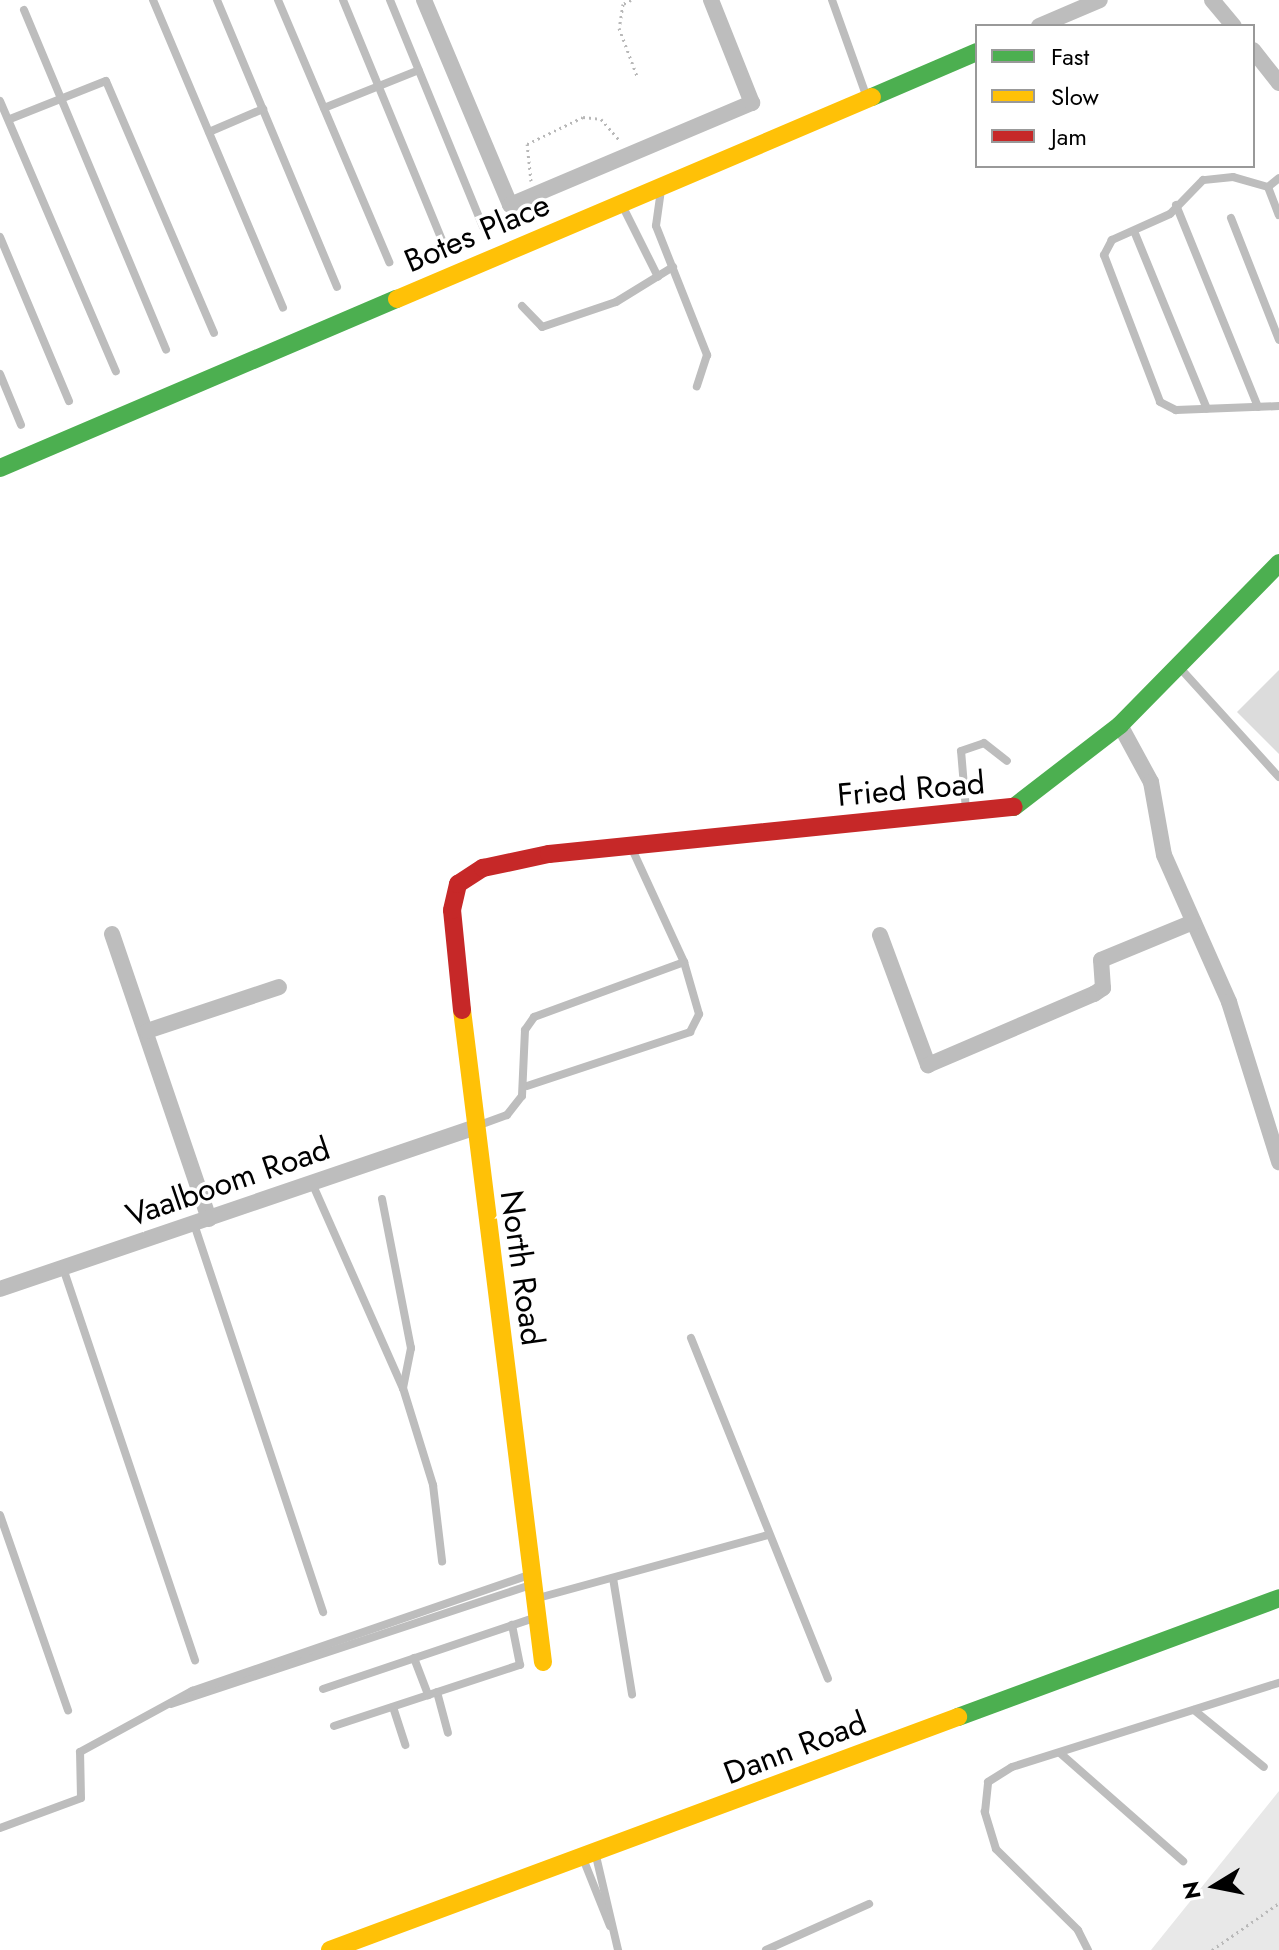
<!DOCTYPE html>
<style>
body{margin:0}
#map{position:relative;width:1279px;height:1950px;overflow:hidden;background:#fff;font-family:Jost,sans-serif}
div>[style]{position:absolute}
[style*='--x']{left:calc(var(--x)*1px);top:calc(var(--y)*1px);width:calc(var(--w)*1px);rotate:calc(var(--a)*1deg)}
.green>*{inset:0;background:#e8e8e8}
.building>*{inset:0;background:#dcdcdc}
.path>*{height:3px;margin-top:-1.5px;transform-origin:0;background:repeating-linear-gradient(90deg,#b8b8b8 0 2px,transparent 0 6px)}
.lane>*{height:8px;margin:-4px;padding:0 4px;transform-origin:4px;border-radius:4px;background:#bdbdbd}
.street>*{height:16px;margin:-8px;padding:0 8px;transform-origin:8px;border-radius:8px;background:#bdbdbd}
.fast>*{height:18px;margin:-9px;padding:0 9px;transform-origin:9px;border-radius:9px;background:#4caf50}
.slow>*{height:18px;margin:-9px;padding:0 9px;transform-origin:9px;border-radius:9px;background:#ffc107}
.jam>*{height:18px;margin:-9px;padding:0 9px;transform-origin:9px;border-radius:9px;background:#c62828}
span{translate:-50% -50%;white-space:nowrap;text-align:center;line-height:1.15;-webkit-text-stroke:7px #fff;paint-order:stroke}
.street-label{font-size:32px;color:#000}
.legend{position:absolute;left:975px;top:24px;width:280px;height:144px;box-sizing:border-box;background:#fff;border:2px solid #999;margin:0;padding:10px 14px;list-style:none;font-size:24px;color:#000}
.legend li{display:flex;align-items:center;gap:16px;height:40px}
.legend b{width:40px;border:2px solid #999}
.north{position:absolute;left:1175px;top:1846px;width:80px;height:80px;-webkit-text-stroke:6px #fff;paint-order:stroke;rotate:260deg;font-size:22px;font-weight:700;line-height:32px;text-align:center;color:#000}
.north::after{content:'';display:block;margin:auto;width:28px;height:36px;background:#000;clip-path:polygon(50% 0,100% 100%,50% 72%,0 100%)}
</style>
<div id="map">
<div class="green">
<i style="clip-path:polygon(1279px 1791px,1279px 1950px,1151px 1950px)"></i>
</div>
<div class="building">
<i style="clip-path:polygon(1279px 670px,1279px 754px,1237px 712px)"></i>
</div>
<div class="path">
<i style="--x:631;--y:0;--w:9;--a:153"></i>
<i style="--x:623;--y:4;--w:24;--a:99"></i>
<i style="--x:619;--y:28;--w:51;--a:69.4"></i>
<i style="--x:531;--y:181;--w:37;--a:-96"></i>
<i style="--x:527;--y:144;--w:62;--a:-25.7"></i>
<i style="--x:583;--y:117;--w:18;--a:6"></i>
<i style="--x:601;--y:119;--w:29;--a:49"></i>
<i style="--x:1212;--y:1950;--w:82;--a:-35"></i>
</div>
<div class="lane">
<i style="--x:153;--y:0;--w:334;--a:67.1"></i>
<i style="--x:217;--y:0;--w:311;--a:67.3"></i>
<i style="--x:278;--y:0;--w:285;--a:67"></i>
<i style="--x:343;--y:0;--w:260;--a:67.6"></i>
<i style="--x:390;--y:0;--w:245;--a:67.7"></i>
<i style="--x:832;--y:0;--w:104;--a:70.3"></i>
<i style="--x:24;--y:10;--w:368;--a:67.3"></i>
<i style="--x:0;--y:101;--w:294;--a:66.8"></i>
<i style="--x:324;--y:108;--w:102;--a:-21.8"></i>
<i style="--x:10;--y:119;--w:103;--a:-21.6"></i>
<i style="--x:106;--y:81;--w:274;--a:66.8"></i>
<i style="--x:209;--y:132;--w:59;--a:-23.1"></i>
<i style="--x:1268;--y:187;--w:36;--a:-164"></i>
<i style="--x:1233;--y:177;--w:30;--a:174"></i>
<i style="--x:1203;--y:180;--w:47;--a:134.1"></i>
<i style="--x:1170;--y:214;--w:64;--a:155.9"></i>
<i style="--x:1112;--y:240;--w:17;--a:118"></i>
<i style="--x:1104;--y:255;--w:157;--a:69.1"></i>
<i style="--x:1160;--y:402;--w:18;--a:27"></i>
<i style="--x:1176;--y:410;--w:103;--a:-2.2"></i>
<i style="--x:1268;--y:187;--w:30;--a:69"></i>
<i style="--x:1268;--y:187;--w:14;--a:-39"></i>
<i style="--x:661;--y:190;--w:36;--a:98"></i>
<i style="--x:656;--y:226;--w:139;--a:68.4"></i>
<i style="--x:707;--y:355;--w:33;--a:108"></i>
<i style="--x:1176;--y:205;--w:218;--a:67.9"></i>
<i style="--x:623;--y:207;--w:78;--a:63.4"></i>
<i style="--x:1231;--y:218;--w:131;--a:68.5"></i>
<i style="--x:1134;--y:231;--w:192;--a:67.7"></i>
<i style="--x:0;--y:237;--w:178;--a:67.2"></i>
<i style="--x:522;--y:306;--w:29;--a:46"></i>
<i style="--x:542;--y:327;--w:78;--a:-18.7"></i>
<i style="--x:616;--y:302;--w:67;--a:-31.6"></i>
<i style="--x:0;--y:374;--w:55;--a:67.6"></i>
<i style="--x:1180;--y:668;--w:147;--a:47.8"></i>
<i style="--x:966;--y:810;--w:59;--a:-94.8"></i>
<i style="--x:961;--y:751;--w:24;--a:-19"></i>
<i style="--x:984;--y:743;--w:29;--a:38"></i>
<i style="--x:527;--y:1086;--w:172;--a:-18.3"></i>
<i style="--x:690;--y:1032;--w:20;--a:-63"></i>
<i style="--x:699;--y:1014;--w:54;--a:-106.1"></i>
<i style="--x:474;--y:1127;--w:35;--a:-20"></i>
<i style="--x:507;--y:1115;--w:24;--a:-52"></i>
<i style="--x:522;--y:1096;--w:66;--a:-87.4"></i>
<i style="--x:525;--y:1030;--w:16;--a:-55"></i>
<i style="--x:534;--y:1017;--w:160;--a:-20.1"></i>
<i style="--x:684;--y:962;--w:127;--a:-114.7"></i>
<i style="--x:312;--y:1183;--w:224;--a:66.1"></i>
<i style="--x:403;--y:1388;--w:102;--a:72.8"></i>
<i style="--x:433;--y:1485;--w:77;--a:83.2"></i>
<i style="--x:382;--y:1199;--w:152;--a:79"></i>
<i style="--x:411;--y:1348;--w:41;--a:101.3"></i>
<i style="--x:194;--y:1224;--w:409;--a:71.6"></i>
<i style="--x:63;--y:1268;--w:414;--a:71.4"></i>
<i style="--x:691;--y:1338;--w:367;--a:68.1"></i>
<i style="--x:0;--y:1515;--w:207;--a:70.8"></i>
<i style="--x:613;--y:1578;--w:118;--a:80.7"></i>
<i style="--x:538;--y:1598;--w:238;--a:-15.3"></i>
<i style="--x:414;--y:1658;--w:40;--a:69"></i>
<i style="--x:323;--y:1689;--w:223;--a:-18.6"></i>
<i style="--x:437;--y:1692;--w:42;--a:75"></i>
<i style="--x:171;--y:1704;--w:378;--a:-18.3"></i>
<i style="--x:393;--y:1707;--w:40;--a:72"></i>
<i style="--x:1194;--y:1710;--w:90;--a:39.2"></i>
<i style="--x:334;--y:1726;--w:196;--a:-18.2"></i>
<i style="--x:520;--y:1665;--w:41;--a:-101.3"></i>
<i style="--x:1060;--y:1753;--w:164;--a:41.3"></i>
<i style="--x:0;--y:1828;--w:86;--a:-20.3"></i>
<i style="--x:81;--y:1798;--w:46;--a:-91.2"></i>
<i style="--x:80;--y:1752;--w:128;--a:-28.6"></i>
<i style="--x:192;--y:1691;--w:356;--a:-19"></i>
<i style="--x:596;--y:1856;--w:97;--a:76.8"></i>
<i style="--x:584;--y:1861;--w:70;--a:68.2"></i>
<i style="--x:766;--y:1950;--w:113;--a:-24.1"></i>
<i style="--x:1088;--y:1950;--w:22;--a:-117"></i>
<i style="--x:1078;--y:1930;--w:115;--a:-135.4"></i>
<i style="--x:996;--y:1849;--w:39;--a:-107"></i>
<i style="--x:985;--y:1812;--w:30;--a:-84"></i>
<i style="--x:988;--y:1782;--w:28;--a:-32"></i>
<i style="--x:1012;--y:1767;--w:280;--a:-17.5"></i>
</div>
<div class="street">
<i style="--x:424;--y:0;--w:222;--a:67.2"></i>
<i style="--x:510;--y:205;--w:263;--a:-22.9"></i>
<i style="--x:752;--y:103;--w:111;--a:-111.7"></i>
<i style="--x:1212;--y:0;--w:34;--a:50"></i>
<i style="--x:1039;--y:26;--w:66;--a:-23.1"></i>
<i style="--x:1253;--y:50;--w:42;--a:51.8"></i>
<i style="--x:1120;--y:725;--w:65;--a:61.5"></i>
<i style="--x:1151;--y:782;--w:74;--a:79.9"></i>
<i style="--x:1164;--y:855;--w:161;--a:66.1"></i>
<i style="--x:1229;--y:1002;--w:168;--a:72.6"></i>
<i style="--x:112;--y:934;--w:301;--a:71.2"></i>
<i style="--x:880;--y:935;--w:139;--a:69.7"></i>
<i style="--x:928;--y:1065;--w:181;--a:-23.2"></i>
<i style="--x:1094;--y:994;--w:11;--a:-34"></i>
<i style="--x:1103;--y:988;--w:28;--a:-94"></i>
<i style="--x:1101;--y:960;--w:100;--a:-22.4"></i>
<i style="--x:147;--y:1031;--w:139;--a:-18.4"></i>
<i style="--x:0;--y:1289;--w:500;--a:-18.8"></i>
</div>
<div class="fast">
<i style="--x:872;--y:97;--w:114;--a:-23.2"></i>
<i style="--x:0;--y:468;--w:431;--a:-23.1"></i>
<i style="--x:1014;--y:807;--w:134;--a:-37.7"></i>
<i style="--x:1120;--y:725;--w:227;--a:-45.5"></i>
<i style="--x:958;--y:1717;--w:342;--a:-20.3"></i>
</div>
<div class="slow">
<i style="--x:397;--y:299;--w:516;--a:-23.04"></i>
<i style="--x:462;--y:1010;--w:657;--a:82.92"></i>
<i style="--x:330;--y:1950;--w:670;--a:-20.36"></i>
</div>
<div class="jam">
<i style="--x:462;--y:1010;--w:100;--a:-95.7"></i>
<i style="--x:452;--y:910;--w:27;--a:-77"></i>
<i style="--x:458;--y:884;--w:30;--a:-33"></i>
<i style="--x:483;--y:868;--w:67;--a:-12"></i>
<i style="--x:549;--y:854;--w:467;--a:-5.8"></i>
</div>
<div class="street-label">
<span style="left:477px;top:233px;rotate:-23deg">Botes Place</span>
<span style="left:911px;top:789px;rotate:-5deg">Fried Road</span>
<span style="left:228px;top:1182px;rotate:-19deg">Vaalboom Road</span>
<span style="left:522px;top:1268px;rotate:82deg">North Road</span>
<span style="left:795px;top:1748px;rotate:-21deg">Dann Road</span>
</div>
<ul class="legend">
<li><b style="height:10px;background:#4caf50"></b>Fast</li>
<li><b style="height:10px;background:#ffc107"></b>Slow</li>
<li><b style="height:10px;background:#c62828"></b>Jam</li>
</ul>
<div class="north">N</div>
</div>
